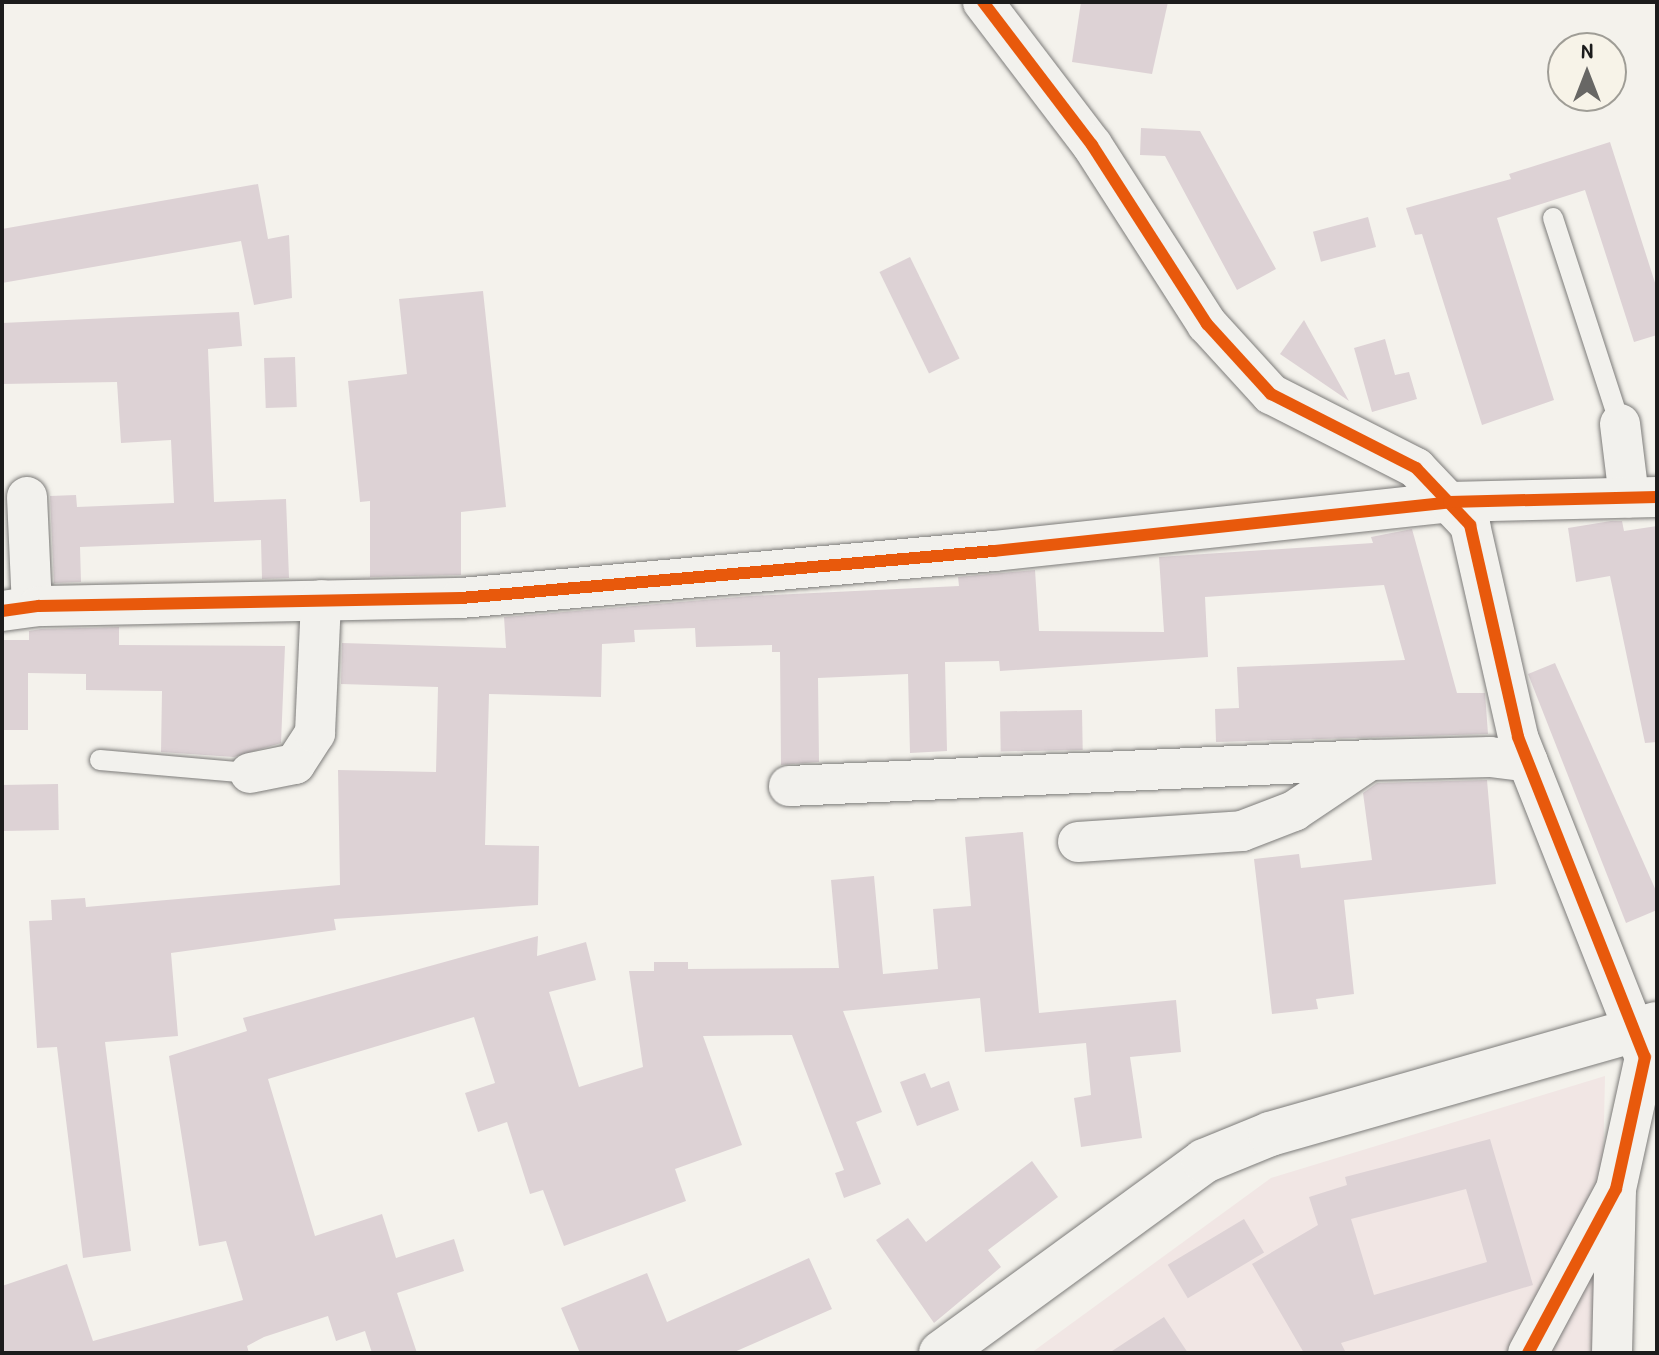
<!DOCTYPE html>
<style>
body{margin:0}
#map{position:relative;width:1659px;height:1355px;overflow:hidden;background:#f4f2ec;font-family:"Patrick Hand",sans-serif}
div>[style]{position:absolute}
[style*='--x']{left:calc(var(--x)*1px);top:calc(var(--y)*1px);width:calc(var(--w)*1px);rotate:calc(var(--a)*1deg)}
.built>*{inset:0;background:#f1e6e4}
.building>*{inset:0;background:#ddd2d5;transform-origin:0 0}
.roads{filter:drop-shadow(0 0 2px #7d7c7a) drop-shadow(0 0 2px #7d7c7a)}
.service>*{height:20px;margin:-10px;padding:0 10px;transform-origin:10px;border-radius:10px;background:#f2f1ed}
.minor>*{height:40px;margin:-20px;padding:0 20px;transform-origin:20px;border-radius:20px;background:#f2f1ed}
.secondary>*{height:44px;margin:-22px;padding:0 22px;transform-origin:22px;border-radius:22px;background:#f2f1ed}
.cycleway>*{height:12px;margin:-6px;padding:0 6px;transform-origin:6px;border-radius:6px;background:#e8590c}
span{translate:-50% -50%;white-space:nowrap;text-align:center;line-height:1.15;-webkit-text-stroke:8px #f7f3e8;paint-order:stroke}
.frame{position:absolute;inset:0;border:4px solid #1c1c1c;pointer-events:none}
.north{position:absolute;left:1547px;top:32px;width:80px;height:80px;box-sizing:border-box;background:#f7f3e8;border:2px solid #9f9d96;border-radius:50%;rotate:0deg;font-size:22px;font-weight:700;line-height:32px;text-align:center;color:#1c1c1c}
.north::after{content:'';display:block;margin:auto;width:28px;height:36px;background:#686765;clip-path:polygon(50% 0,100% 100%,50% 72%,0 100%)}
</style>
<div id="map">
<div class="built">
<i style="clip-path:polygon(1605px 1076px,1599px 1353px,1031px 1353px,1271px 1178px)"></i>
</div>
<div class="building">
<i style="clip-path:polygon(1081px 2px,1168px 2px,1152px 74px,1072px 62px)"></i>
<i style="clip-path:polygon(1141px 128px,1200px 131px,1276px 269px,1237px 290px,1165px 156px,1140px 155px)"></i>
<i style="clip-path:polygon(1610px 142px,1657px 289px,1657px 335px,1634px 342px,1585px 190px,1497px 218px,1554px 400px,1482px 425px,1422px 234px,1415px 235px,1406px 208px,1511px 179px,1509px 174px)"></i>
<i style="clip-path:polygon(258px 184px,268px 239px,289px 235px,292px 298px,254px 305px,241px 241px,2px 283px,2px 229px)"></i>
<i style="left:1368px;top:217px;width:31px;height:57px;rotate:75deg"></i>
<i style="left:910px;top:257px;width:113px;height:34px;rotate:64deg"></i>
<i style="clip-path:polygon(483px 291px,506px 507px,461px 512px,461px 575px,370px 577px,370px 501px,360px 502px,348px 381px,407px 374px,399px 299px)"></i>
<i style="clip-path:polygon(239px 312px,242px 346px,208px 349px,214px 502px,286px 499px,289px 578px,262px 579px,261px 540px,80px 547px,81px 582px,54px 583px,50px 496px,76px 495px,77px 507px,174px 503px,171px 440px,121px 443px,117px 382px,2px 384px,2px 323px)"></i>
<i style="clip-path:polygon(1304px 320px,1349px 401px,1280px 354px)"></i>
<i style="clip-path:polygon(1385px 339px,1395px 375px,1409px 372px,1417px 399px,1372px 412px,1354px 348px)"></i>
<i style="left:295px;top:357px;width:50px;height:31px;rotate:88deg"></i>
<i style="clip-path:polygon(1611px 521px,1622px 521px,1624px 531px,1657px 526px,1657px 742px,1645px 743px,1610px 576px,1576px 582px,1568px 528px)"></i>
<i style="clip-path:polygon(1412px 529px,1457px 693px,1485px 693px,1488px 734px,1216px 742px,1215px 709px,1239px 708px,1237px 667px,1405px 660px,1384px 585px,1205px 597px,1208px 657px,1000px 671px,999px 661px,945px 662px,947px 751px,910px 753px,908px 674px,818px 678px,819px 762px,781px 765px,780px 652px,772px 652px,772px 645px,696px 647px,695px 628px,634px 630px,635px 642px,602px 644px,601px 697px,489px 694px,485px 845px,539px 846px,538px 905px,334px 919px,336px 930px,171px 953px,178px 1036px,105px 1042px,131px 1251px,83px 1258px,57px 1047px,37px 1048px,29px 921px,52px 920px,51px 900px,85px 898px,86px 907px,340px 885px,338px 770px,436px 772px,438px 687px,341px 684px,342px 643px,506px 648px,504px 617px,750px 596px,959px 586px,958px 577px,1035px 570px,1039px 631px,1164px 632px,1159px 557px,1373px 543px,1371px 537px)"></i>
<i style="clip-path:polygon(119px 627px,119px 645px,285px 646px,281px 743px,234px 757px,161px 752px,162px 691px,86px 690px,86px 674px,28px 673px,28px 730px,2px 730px,2px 640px,29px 640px,29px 631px,41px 629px)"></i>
<i style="clip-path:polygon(1555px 663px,1657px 893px,1657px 910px,1626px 923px,1528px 674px)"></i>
<i style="left:1082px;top:710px;width:40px;height:82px;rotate:89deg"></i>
<i style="clip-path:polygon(1487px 780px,1496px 884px,1344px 900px,1354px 994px,1316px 999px,1318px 1009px,1272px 1014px,1254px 859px,1299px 854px,1301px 868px,1372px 860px,1363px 793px,1377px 783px)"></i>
<i style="left:58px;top:784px;width:46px;height:56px;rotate:89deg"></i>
<i style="clip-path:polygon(1023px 832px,1039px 1013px,1176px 1000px,1181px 1052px,1130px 1057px,1142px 1138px,1081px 1147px,1074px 1098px,1091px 1095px,1086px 1043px,985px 1052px,980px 998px,843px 1011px,882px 1112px,856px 1122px,881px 1184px,844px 1198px,835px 1173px,844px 1170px,792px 1035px,703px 1036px,742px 1145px,675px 1169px,686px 1201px,564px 1246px,543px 1190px,530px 1194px,507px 1122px,478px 1132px,465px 1093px,495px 1083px,474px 1017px,268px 1079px,315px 1236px,382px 1214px,396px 1258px,454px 1239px,464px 1271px,397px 1293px,417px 1353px,372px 1353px,365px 1331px,336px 1341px,328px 1316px,264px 1337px,247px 1346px,249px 1353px,2px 1353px,2px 1286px,67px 1264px,93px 1341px,243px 1300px,226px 1241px,199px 1246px,169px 1056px,247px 1031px,243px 1018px,538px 936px,537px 956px,586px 942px,596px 980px,549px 992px,579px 1087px,643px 1067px,629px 971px,654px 971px,654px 962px,688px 962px,688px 969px,839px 968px,831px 880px,874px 876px,883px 974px,938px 969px,933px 909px,971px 906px,965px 837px)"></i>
<i style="clip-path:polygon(925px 1073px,931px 1088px,949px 1081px,959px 1110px,917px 1126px,900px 1082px)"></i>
<i style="clip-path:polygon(evenodd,1490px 1139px,1533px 1285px,1341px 1343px,1346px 1353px,1304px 1353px,1252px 1264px,1318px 1225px,1309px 1197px,1347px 1185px,1345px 1177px,1490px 1139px,1466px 1189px,1487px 1262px,1374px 1295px,1351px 1219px,1466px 1189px)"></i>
<i style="clip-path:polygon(1032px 1161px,1058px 1197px,988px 1250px,1001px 1267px,934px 1323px,876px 1240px,908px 1218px,926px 1242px)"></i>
<i style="left:1244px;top:1219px;width:39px;height:89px;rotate:59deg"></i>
<i style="clip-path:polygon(809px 1258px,832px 1309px,732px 1353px,580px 1353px,561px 1308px,647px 1273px,667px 1322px)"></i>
<i style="clip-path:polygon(1164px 1317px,1188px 1353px,1109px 1353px)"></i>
</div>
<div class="roads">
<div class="service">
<i style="--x:1553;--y:218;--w:217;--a:72"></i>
<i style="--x:100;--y:760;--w:151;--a:5"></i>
</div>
<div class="minor">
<i style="--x:983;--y:2;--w:180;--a:52.7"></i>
<i style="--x:1092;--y:145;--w:213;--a:57.3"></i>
<i style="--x:1207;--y:324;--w:95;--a:47.6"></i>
<i style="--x:1271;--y:394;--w:163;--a:27"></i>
<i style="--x:1416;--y:468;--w:79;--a:46.5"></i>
<i style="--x:1470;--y:525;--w:217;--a:77.2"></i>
<i style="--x:1518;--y:737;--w:344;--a:68.4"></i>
<i style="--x:1645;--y:1057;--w:135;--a:102.4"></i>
<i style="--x:1616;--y:1189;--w:186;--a:118.2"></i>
<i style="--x:1620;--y:424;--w:74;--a:83"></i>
<i style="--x:27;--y:497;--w:109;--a:87.4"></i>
<i style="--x:2;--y:611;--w:37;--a:-8"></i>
<i style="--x:39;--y:606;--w:422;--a:-1.1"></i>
<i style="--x:461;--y:598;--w:535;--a:-5.04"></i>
<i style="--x:994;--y:551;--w:458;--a:-6.1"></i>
<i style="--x:1449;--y:502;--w:208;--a:-1.4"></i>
<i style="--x:250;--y:773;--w:46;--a:-11.3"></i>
<i style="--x:295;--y:764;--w:37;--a:-57"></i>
<i style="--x:315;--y:733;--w:133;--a:-87.4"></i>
<i style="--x:789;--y:786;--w:582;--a:-2.56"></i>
<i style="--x:1078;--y:842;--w:164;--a:-3.8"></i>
<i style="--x:1242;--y:831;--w:56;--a:-21"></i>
<i style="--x:1294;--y:811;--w:92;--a:-33.9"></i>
<i style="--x:1370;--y:760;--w:120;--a:-1.4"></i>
<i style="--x:1490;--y:757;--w:38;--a:7"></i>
<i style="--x:1612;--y:1353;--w:160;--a:-88.6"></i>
</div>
<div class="secondary">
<i style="--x:941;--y:1353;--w:326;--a:-36.1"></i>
<i style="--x:1204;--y:1161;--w:71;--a:-22.2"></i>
<i style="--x:1270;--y:1134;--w:402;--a:-15.9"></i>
</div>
</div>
<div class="cycleway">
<i style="--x:983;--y:2;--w:180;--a:52.7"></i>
<i style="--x:1092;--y:145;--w:213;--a:57.3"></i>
<i style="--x:1207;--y:324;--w:95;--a:47.6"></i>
<i style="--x:1271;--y:394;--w:163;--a:27"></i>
<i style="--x:1416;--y:468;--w:79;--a:46.5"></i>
<i style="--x:1470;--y:525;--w:217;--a:77.2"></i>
<i style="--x:1518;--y:737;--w:344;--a:68.4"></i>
<i style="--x:1645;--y:1057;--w:135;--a:102.4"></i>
<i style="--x:1616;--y:1189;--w:186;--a:118.2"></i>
<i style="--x:2;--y:611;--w:37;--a:-8"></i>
<i style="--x:39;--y:606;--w:422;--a:-1.1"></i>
<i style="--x:461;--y:598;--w:535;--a:-5.04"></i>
<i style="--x:994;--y:551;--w:458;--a:-6.1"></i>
<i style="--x:1449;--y:502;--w:208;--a:-1.4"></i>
</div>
<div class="frame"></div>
<div class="north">N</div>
</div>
